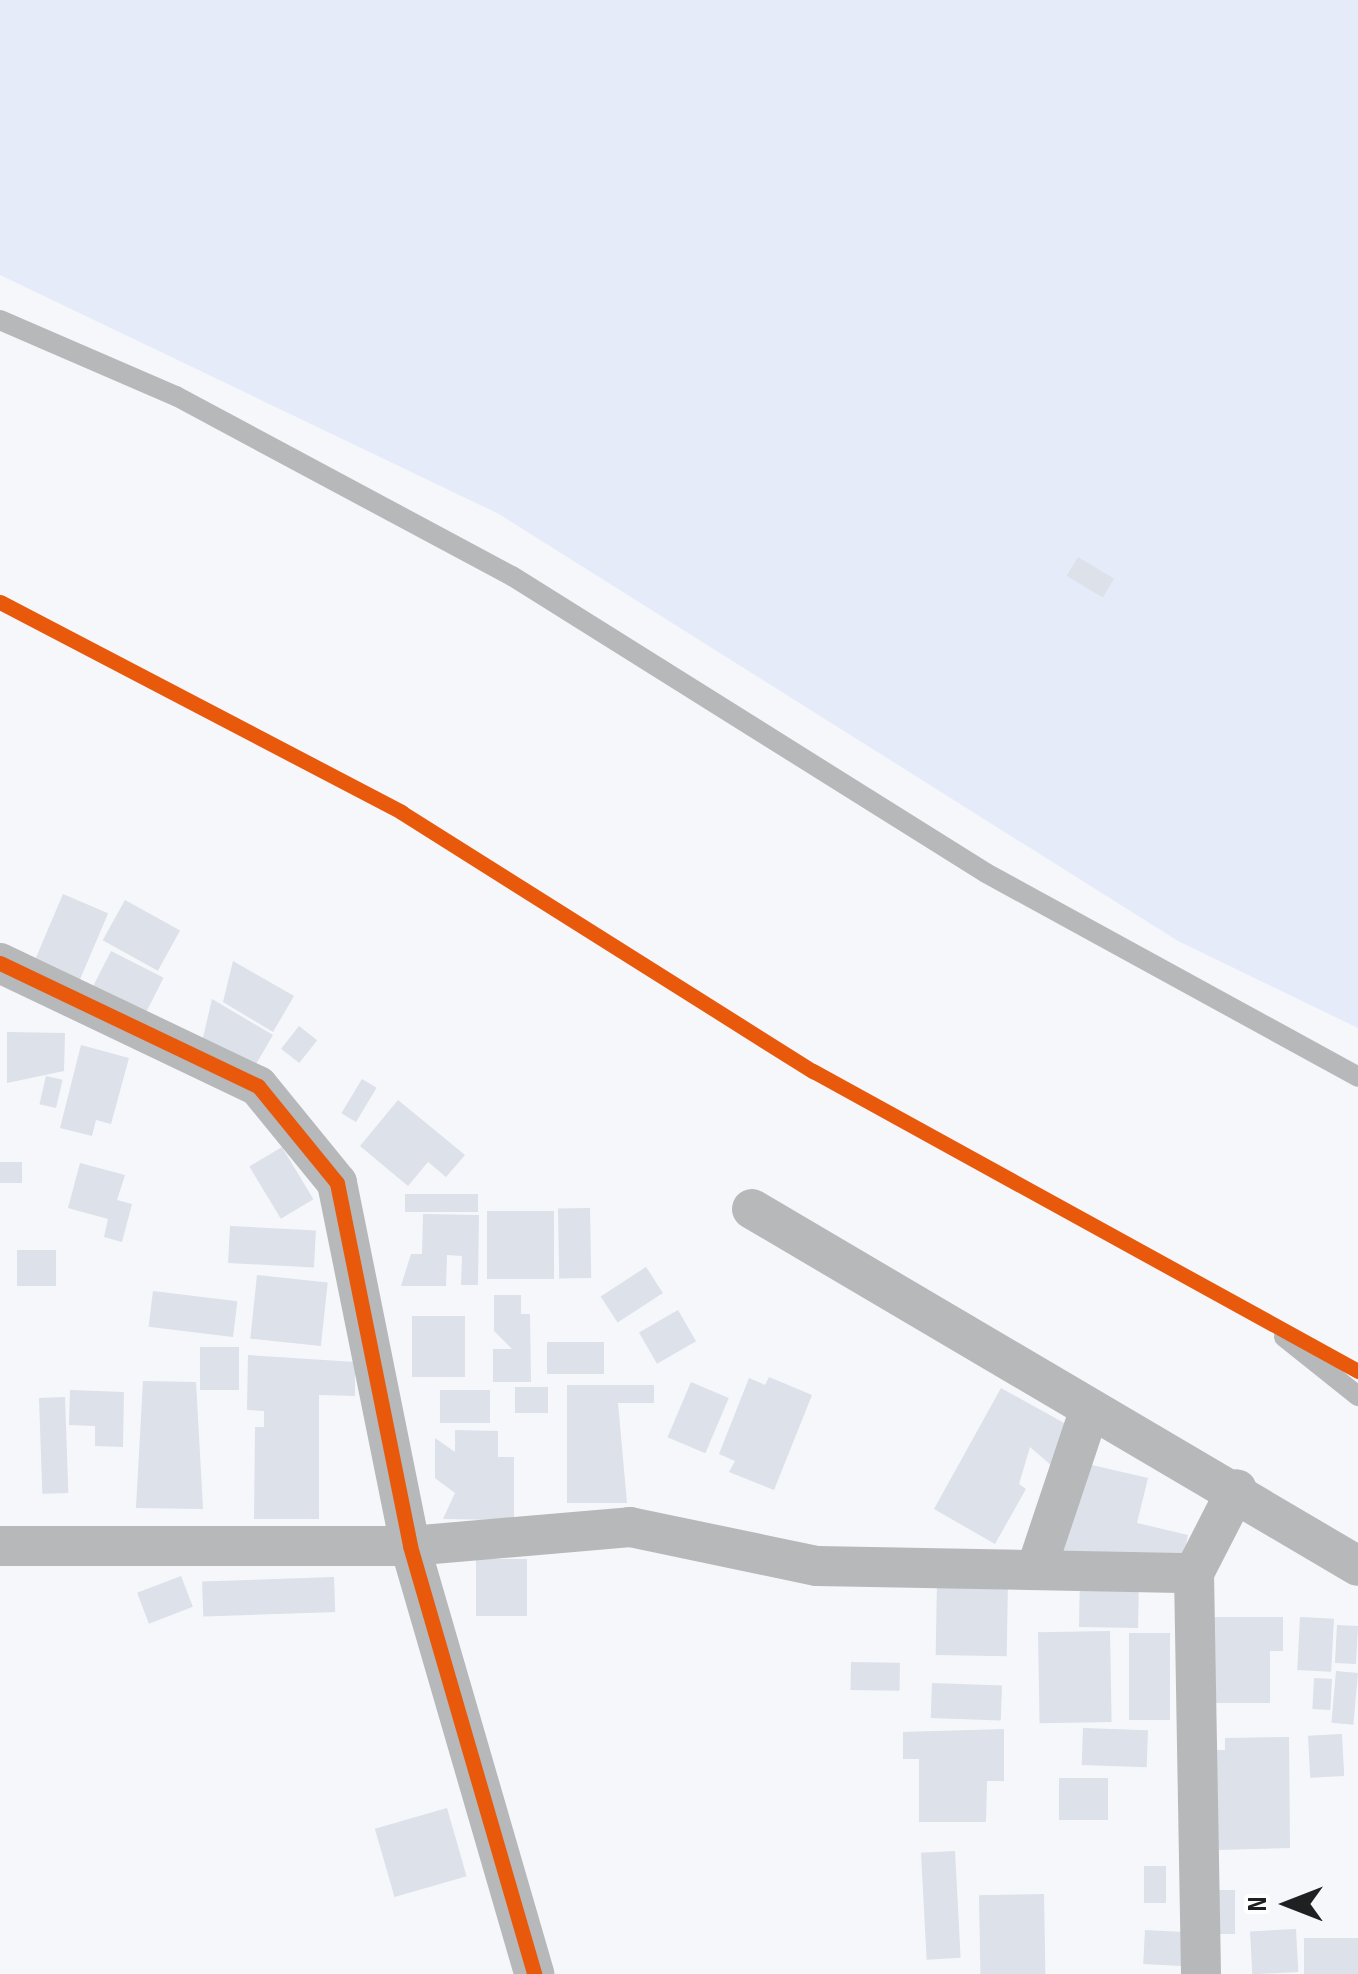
<!DOCTYPE html>
<style>
body{margin:0}
#map{position:relative;width:1358px;height:1974px;overflow:hidden;background:#f5f7fb;font-family:"Sofia Sans Condensed",sans-serif}
div>[style]{position:absolute}
[style*='--x']{left:calc(var(--x)*1px);top:calc(var(--y)*1px);width:calc(var(--w)*1px);rotate:calc(var(--a)*1deg)}
.green>*{inset:0;background:#e5ebf9}
.building>*{inset:0;background:#dce1ea;transform-origin:0 0}
.service>*{height:20px;margin:-10px;padding:0 10px;transform-origin:10px;border-radius:10px;background:#b7b8ba}
.minor>*{height:40px;margin:-20px;padding:0 20px;transform-origin:20px;border-radius:20px;background:#b7b8ba}
.cycleway>*{height:15px;margin:-7.5px;padding:0 7.5px;transform-origin:7.5px;border-radius:7.5px;background:#e8590c}
span{translate:-50% -50%;white-space:nowrap;text-align:center;line-height:1.15;-webkit-text-stroke:9px #fff;paint-order:stroke}
.north{position:absolute;left:1238px;top:1854px;width:100px;height:100px;-webkit-text-stroke:8px #fff;paint-order:stroke;rotate:270deg;font-size:28px;font-weight:700;line-height:40px;text-align:center;color:#1e2022}
.north::after{content:'';display:block;margin:auto;width:35px;height:45px;background:#1e2022;clip-path:polygon(50% 0,100% 100%,50% 72%,0 100%)}
</style>
<div id="map">
<div class="green">
<i style="clip-path:polygon(0 0,1358px 0,1358px 1028px,1178px 941px,499px 514px,0 275px)"></i>
</div>
<div class="building">
<i style="left:1078px;top:557px;width:42px;height:22px;rotate:31deg"></i>
<i style="left:63px;top:894px;width:49px;height:77px;rotate:23deg"></i>
<i style="left:125px;top:900px;width:63px;height:46px;rotate:29deg"></i>
<i style="left:111px;top:951px;width:59px;height:40px;rotate:27deg"></i>
<i style="clip-path:polygon(233px 961px,294px 996px,273px 1032px,223px 1002px)"></i>
<i style="clip-path:polygon(212px 999px,273px 1035px,252px 1071px,202px 1042px)"></i>
<i style="left:299px;top:1026px;width:23px;height:29px;rotate:38deg"></i>
<i style="clip-path:polygon(7px 1032px,65px 1033px,64px 1071px,7px 1083px)"></i>
<i style="clip-path:polygon(81px 1045px,129px 1058px,111px 1124px,96px 1120px,92px 1136px,60px 1128px)"></i>
<i style="left:46px;top:1076px;width:17px;height:29px;rotate:13deg"></i>
<i style="left:362px;top:1079px;width:17px;height:40px;rotate:31deg"></i>
<i style="clip-path:polygon(398px 1100px,465px 1155px,446px 1177px,428px 1162px,408px 1186px,360px 1146px)"></i>
<i style="left:282px;top:1147px;width:61px;height:38px;rotate:59deg"></i>
<i style="left:22px;top:1162px;width:21px;height:22px;rotate:90deg"></i>
<i style="clip-path:polygon(80px 1163px,125px 1175px,117px 1200px,132px 1204px,122px 1242px,104px 1237px,108px 1219px,68px 1208px)"></i>
<i style="left:405px;top:1194px;width:73px;height:18px"></i>
<i style="left:590px;top:1208px;width:70px;height:32px;rotate:89deg"></i>
<i style="left:554px;top:1211px;width:68px;height:67px;rotate:90deg"></i>
<i style="clip-path:polygon(423px 1214px,479px 1215px,478px 1285px,461px 1285px,462px 1256px,447px 1255px,446px 1286px,401px 1286px,411px 1254px,422px 1254px)"></i>
<i style="left:230px;top:1226px;width:86px;height:37px;rotate:3deg"></i>
<i style="left:17px;top:1250px;width:39px;height:36px"></i>
<i style="left:646px;top:1267px;width:31px;height:54px;rotate:57deg"></i>
<i style="left:257px;top:1275px;width:71px;height:64px;rotate:6deg"></i>
<i style="left:153px;top:1291px;width:85px;height:36px;rotate:7deg"></i>
<i style="clip-path:polygon(494px 1295px,521px 1295px,521px 1314px,530px 1314px,531px 1382px,493px 1382px,493px 1349px,512px 1349px,494px 1331px)"></i>
<i style="left:678px;top:1310px;width:36px;height:45px;rotate:60deg"></i>
<i style="left:412px;top:1316px;width:53px;height:61px"></i>
<i style="left:547px;top:1342px;width:57px;height:32px"></i>
<i style="left:200px;top:1347px;width:39px;height:43px"></i>
<i style="clip-path:polygon(248px 1355px,355px 1362px,355px 1396px,319px 1395px,319px 1519px,254px 1519px,255px 1427px,264px 1427px,264px 1411px,247px 1410px)"></i>
<i style="clip-path:polygon(769px 1377px,812px 1395px,774px 1490px,729px 1472px,735px 1461px,719px 1454px,749px 1378px,765px 1385px)"></i>
<i style="clip-path:polygon(143px 1381px,196px 1382px,203px 1509px,136px 1508px)"></i>
<i style="left:691px;top:1382px;width:41px;height:60px;rotate:23deg"></i>
<i style="clip-path:polygon(567px 1385px,654px 1385px,654px 1403px,618px 1403px,627px 1503px,567px 1503px)"></i>
<i style="left:548px;top:1387px;width:26px;height:33px;rotate:90deg"></i>
<i style="clip-path:polygon(1001px 1388px,1073px 1428px,1052px 1466px,1030px 1447px,1019px 1484px,1026px 1489px,995px 1544px,934px 1509px)"></i>
<i style="clip-path:polygon(70px 1390px,124px 1392px,123px 1447px,95px 1446px,95px 1426px,69px 1425px)"></i>
<i style="left:440px;top:1390px;width:50px;height:33px"></i>
<i style="left:65px;top:1397px;width:96px;height:26px;rotate:88deg"></i>
<i style="clip-path:polygon(455px 1430px,498px 1431px,498px 1457px,514px 1457px,514px 1520px,443px 1519px,455px 1493px,435px 1478px,435px 1438px,455px 1452px)"></i>
<i style="clip-path:polygon(1079px 1462px,1148px 1478px,1137px 1523px,1188px 1535px,1180px 1571px,1059px 1551px)"></i>
<i style="left:476px;top:1559px;width:51px;height:57px"></i>
<i style="left:1080px;top:1573px;width:59px;height:54px;rotate:1deg"></i>
<i style="left:181px;top:1576px;width:33px;height:47px;rotate:69deg"></i>
<i style="left:334px;top:1577px;width:35px;height:132px;rotate:88deg"></i>
<i style="left:937px;top:1580px;width:71px;height:75px;rotate:1deg"></i>
<i style="clip-path:polygon(1203px 1617px,1283px 1617px,1283px 1651px,1270px 1651px,1270px 1703px,1203px 1703px)"></i>
<i style="left:1300px;top:1617px;width:34px;height:53px;rotate:3deg"></i>
<i style="left:1337px;top:1625px;width:21px;height:38px;rotate:3deg"></i>
<i style="left:1110px;top:1631px;width:91px;height:72px;rotate:89deg"></i>
<i style="left:1129px;top:1633px;width:41px;height:87px"></i>
<i style="left:851px;top:1662px;width:49px;height:28px;rotate:1deg"></i>
<i style="left:1336px;top:1671px;width:22px;height:52px;rotate:5deg"></i>
<i style="left:1314px;top:1678px;width:18px;height:31px;rotate:3deg"></i>
<i style="left:932px;top:1683px;width:70px;height:35px;rotate:2deg"></i>
<i style="left:1083px;top:1728px;width:65px;height:37px;rotate:2deg"></i>
<i style="clip-path:polygon(1004px 1729px,1004px 1781px,987px 1781px,986px 1822px,919px 1822px,919px 1759px,903px 1759px,903px 1732px)"></i>
<i style="left:1342px;top:1734px;width:42px;height:34px;rotate:87deg"></i>
<i style="clip-path:polygon(1289px 1737px,1290px 1848px,1216px 1850px,1198px 1750px,1225px 1750px,1225px 1738px)"></i>
<i style="left:1108px;top:1778px;width:42px;height:49px;rotate:90deg"></i>
<i style="left:447px;top:1808px;width:71px;height:75px;rotate:74deg"></i>
<i style="left:955px;top:1851px;width:107px;height:34px;rotate:87deg"></i>
<i style="left:1144px;top:1866px;width:22px;height:37px"></i>
<i style="left:1203px;top:1890px;width:32px;height:44px"></i>
<i style="left:1044px;top:1894px;width:80px;height:65px;rotate:89deg"></i>
<i style="left:1296px;top:1929px;width:43px;height:46px;rotate:87deg"></i>
<i style="left:1145px;top:1930px;width:38px;height:34px;rotate:3deg"></i>
<i style="left:1304px;top:1938px;width:54px;height:36px"></i>
</div>
<div class="service">
<i style="--x:0;--y:320;--w:192;--a:23.4"></i>
<i style="--x:176;--y:396;--w:381;--a:28.2"></i>
<i style="--x:512;--y:576;--w:559;--a:32.07"></i>
<i style="--x:986;--y:873;--w:424;--a:28.7"></i>
<i style="--x:1284;--y:1337;--w:95;--a:38.6"></i>
</div>
<div class="minor">
<i style="--x:0;--y:963;--w:286;--a:25.5"></i>
<i style="--x:258;--y:1086;--w:125;--a:50.8"></i>
<i style="--x:337;--y:1183;--w:370;--a:78.6"></i>
<i style="--x:410;--y:1546;--w:446;--a:73.8"></i>
<i style="--x:752;--y:1209;--w:703;--a:30.5"></i>
<i style="--x:0;--y:1546;--w:410;--a:0"></i>
<i style="--x:410;--y:1546;--w:221;--a:-4.9"></i>
<i style="--x:630;--y:1527;--w:191;--a:11.8"></i>
<i style="--x:817;--y:1566;--w:377;--a:1.1"></i>
<i style="--x:1037;--y:1567;--w:160;--a:-71.5"></i>
<i style="--x:1201;--y:1974;--w:401;--a:-91"></i>
<i style="--x:1194;--y:1573;--w:94;--a:-62.9"></i>
</div>
<div class="cycleway">
<i style="--x:0;--y:602;--w:453;--a:27.6"></i>
<i style="--x:401;--y:812;--w:487;--a:32.2"></i>
<i style="--x:813;--y:1071;--w:622;--a:28.83"></i>
<i style="--x:0;--y:963;--w:286;--a:25.5"></i>
<i style="--x:258;--y:1086;--w:125;--a:50.8"></i>
<i style="--x:337;--y:1183;--w:370;--a:78.6"></i>
<i style="--x:410;--y:1546;--w:446;--a:73.8"></i>
</div>
<div class="north">N</div>
</div>
